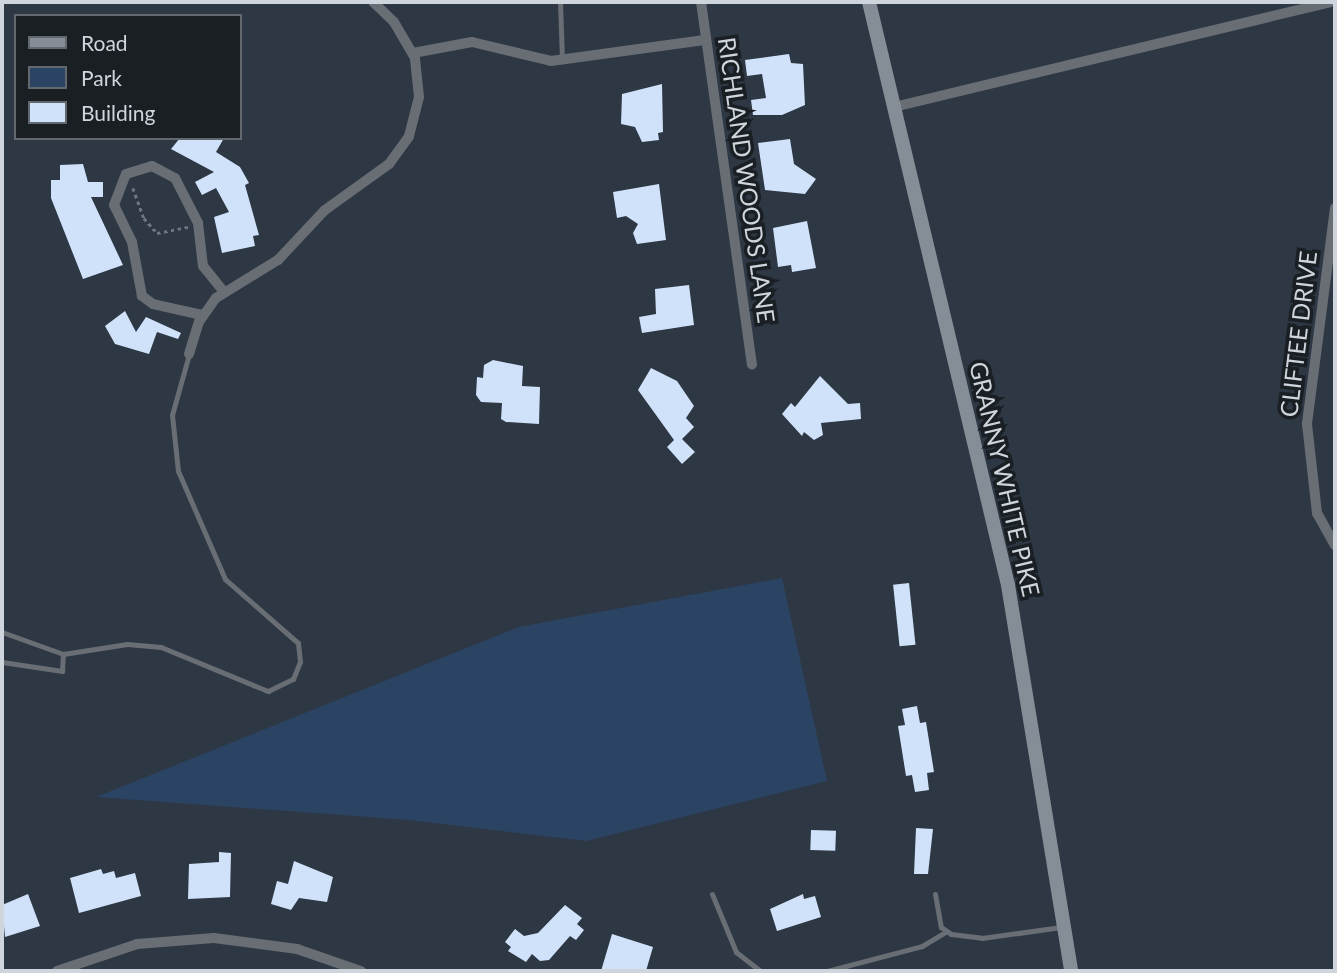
<!DOCTYPE html>
<style>
body{margin:0}
#map{position:relative;width:1337px;height:973px;overflow:hidden;background:#2e3744;font-family:Lato,sans-serif}
div>[style]{position:absolute}
[style*='--x']{left:calc(var(--x)*1px);top:calc(var(--y)*1px);width:calc(var(--w)*1px);rotate:calc(var(--a)*1deg)}
.green>*{inset:0;background:#2c4464}
.building>*{inset:0;background:#d0e2fa;transform-origin:0 0}
.path>*{height:2.5px;margin-top:-1.25px;transform-origin:0;background:repeating-linear-gradient(90deg,#6e7681 0 3.5px,transparent 0 7px)}
.lane>*{height:5px;margin:-2.5px;padding:0 2.5px;transform-origin:2.5px;border-radius:2.5px;background:#696e75}
.street>*{height:10px;margin:-5px;padding:0 5px;transform-origin:5px;border-radius:5px;background:#696e75}
.secondary>*{height:14px;margin:-7px;padding:0 7px;transform-origin:7px;border-radius:7px;background:#858d97}
span{translate:-50% -50%;white-space:nowrap;text-align:center;line-height:1.15;-webkit-text-stroke:7px #1a1f24;paint-order:stroke}
.street-label{font-size:24px;color:#cfd5dd}
.frame{position:absolute;inset:0;border:4px solid #cfd5dd;pointer-events:none}
.legend{position:absolute;left:14px;top:14px;width:228px;height:126px;box-sizing:border-box;background:#1a1f24;border:2px solid #62686e;margin:0;padding:9px 12px;list-style:none;font-size:21px;color:#cfd5dd}
.legend li{display:flex;align-items:center;gap:14px;height:35px}
.legend b{width:35px;border:2px solid #62686e}
</style>
<div id="map">
<div class="green">
<i style="clip-path:polygon(782px 578px,827px 781px,586px 841px,409px 820px,96px 797px,519px 627px)"></i>
</div>
<div class="building">
<i style="clip-path:polygon(789px 54px,791px 63px,803px 64px,805px 105px,782px 115px,753px 115px,751px 100px,766px 98px,762px 74px,747px 76px,745px 60px)"></i>
<i style="clip-path:polygon(662px 84px,663px 132px,658px 133px,659px 140px,642px 142px,635px 127px,621px 124px,622px 94px)"></i>
<i style="clip-path:polygon(180px 138px,224px 138px,216px 152px,240px 167px,249px 183px,245px 185px,259px 235px,253px 236px,255px 246px,222px 253px,214px 217px,229px 212px,216px 188px,202px 195px,195px 182px,214px 172px,171px 149px)"></i>
<i style="clip-path:polygon(790px 139px,794px 164px,816px 179px,805px 194px,765px 190px,758px 143px)"></i>
<i style="clip-path:polygon(83px 164px,88px 182px,103px 182px,103px 197px,91px 197px,123px 265px,83px 279px,51px 198px,51px 180px,60px 180px,60px 165px)"></i>
<i style="clip-path:polygon(659px 184px,666px 240px,637px 244px,633px 233px,638px 224px,626px 216px,617px 218px,613px 192px)"></i>
<i style="clip-path:polygon(807px 221px,816px 268px,792px 272px,791px 265px,778px 267px,773px 228px)"></i>
<i style="clip-path:polygon(689px 285px,694px 325px,642px 333px,639px 317px,656px 314px,655px 289px)"></i>
<i style="clip-path:polygon(125px 311px,136px 332px,146px 317px,181px 333px,178px 339px,157px 332px,149px 354px,115px 344px,105px 326px)"></i>
<i style="clip-path:polygon(493px 360px,523px 366px,522px 386px,540px 387px,539px 424px,506px 422px,501px 419px,502px 403px,481px 402px,476px 395px,477px 377px,483px 378px,484px 365px)"></i>
<i style="clip-path:polygon(651px 368px,677px 381px,694px 406px,686px 418px,694px 427px,682px 439px,695px 452px,682px 464px,667px 447px,674px 440px,638px 390px)"></i>
<i style="clip-path:polygon(820px 376px,848px 404px,860px 403px,861px 419px,821px 423px,823px 435px,814px 440px,804px 432px,802px 436px,782px 414px,791px 403px,795px 407px)"></i>
<i style="left:909px;top:583px;width:62px;height:16px;rotate:84deg"></i>
<i style="clip-path:polygon(917px 706px,920px 723px,926px 722px,934px 772px,927px 773px,929px 790px,915px 792px,912px 775px,906px 776px,898px 726px,905px 725px,902px 709px)"></i>
<i style="clip-path:polygon(916px 828px,933px 829px,928px 874px,914px 874px)"></i>
<i style="left:811px;top:830px;width:25px;height:20px;rotate:2deg"></i>
<i style="clip-path:polygon(219px 852px,231px 853px,230px 897px,188px 899px,189px 864px,219px 862px)"></i>
<i style="clip-path:polygon(294px 861px,333px 877px,327px 902px,299px 898px,291px 910px,271px 904px,277px 881px,288px 884px)"></i>
<i style="clip-path:polygon(101px 869px,103px 874px,114px 871px,116px 878px,135px 873px,141px 896px,79px 913px,70px 878px)"></i>
<i style="clip-path:polygon(28px 894px,40px 926px,5px 937px,2px 905px)"></i>
<i style="clip-path:polygon(803px 894px,804px 899px,815px 896px,821px 917px,777px 931px,770px 909px)"></i>
<i style="clip-path:polygon(565px 905px,582px 918px,577px 924px,584px 930px,576px 940px,570px 936px,549px 960px,540px 961px,532px 954px,526px 962px,508px 951px,511px 947px,505px 942px,515px 929px,524px 936px,538px 933px)"></i>
<i style="clip-path:polygon(612px 934px,653px 947px,646px 971px,601px 971px)"></i>
</div>
<div class="path">
<i style="--x:133;--y:188;--w:32;--a:70"></i>
<i style="--x:144;--y:218;--w:20;--a:49"></i>
<i style="--x:157;--y:233;--w:32;--a:-11"></i>
</div>
<div class="lane">
<i style="--x:560;--y:2;--w:58;--a:88"></i>
<i style="--x:2;--y:632;--w:65;--a:19.8"></i>
<i style="--x:63;--y:654;--w:65;--a:-8.9"></i>
<i style="--x:127;--y:644;--w:34;--a:5"></i>
<i style="--x:161;--y:647;--w:116;--a:22.4"></i>
<i style="--x:268;--y:691;--w:28;--a:-26"></i>
<i style="--x:293;--y:679;--w:18;--a:-68"></i>
<i style="--x:300;--y:662;--w:19;--a:-96"></i>
<i style="--x:298;--y:643;--w:97;--a:-138.8"></i>
<i style="--x:225;--y:579;--w:118;--a:-113.5"></i>
<i style="--x:178;--y:471;--w:56;--a:-96.1"></i>
<i style="--x:172;--y:415;--w:63;--a:-74.4"></i>
<i style="--x:2;--y:662;--w:61;--a:8.5"></i>
<i style="--x:62;--y:671;--w:17;--a:-87"></i>
<i style="--x:712;--y:894;--w:63;--a:67.5"></i>
<i style="--x:736;--y:952;--w:31;--a:38"></i>
<i style="--x:935;--y:894;--w:34;--a:80"></i>
<i style="--x:941;--y:927;--w:12;--a:35"></i>
<i style="--x:951;--y:934;--w:31;--a:7"></i>
<i style="--x:982;--y:938;--w:80;--a:-7.9"></i>
<i style="--x:827;--y:971;--w:98;--a:-14.7"></i>
<i style="--x:922;--y:946;--w:27;--a:-31"></i>
</div>
<div class="street">
<i style="--x:701;--y:2;--w:366;--a:82"></i>
<i style="--x:413;--y:53;--w:60;--a:-10.6"></i>
<i style="--x:472;--y:42;--w:81;--a:13.5"></i>
<i style="--x:551;--y:61;--w:155;--a:-7.8"></i>
<i style="--x:894;--y:107;--w:448;--a:-13.5"></i>
<i style="--x:1335;--y:208;--w:218;--a:97.4"></i>
<i style="--x:1307;--y:424;--w:90;--a:83.6"></i>
<i style="--x:1317;--y:513;--w:37;--a:61"></i>
<i style="--x:202;--y:315;--w:50;--a:-167.3"></i>
<i style="--x:153;--y:304;--w:14;--a:-144"></i>
<i style="--x:142;--y:296;--w:55;--a:-100.5"></i>
<i style="--x:132;--y:242;--w:41;--a:-115.9"></i>
<i style="--x:114;--y:205;--w:33;--a:-69"></i>
<i style="--x:126;--y:174;--w:27;--a:-17"></i>
<i style="--x:152;--y:166;--w:26;--a:28"></i>
<i style="--x:175;--y:178;--w:51;--a:62.9"></i>
<i style="--x:198;--y:223;--w:43;--a:83.4"></i>
<i style="--x:203;--y:266;--w:32;--a:51"></i>
<i style="--x:189;--y:354;--w:34;--a:-73"></i>
<i style="--x:199;--y:322;--w:29;--a:-55"></i>
<i style="--x:216;--y:298;--w:73;--a:-31.5"></i>
<i style="--x:278;--y:260;--w:69;--a:-46.8"></i>
<i style="--x:325;--y:210;--w:79;--a:-35.7"></i>
<i style="--x:389;--y:164;--w:34;--a:-54"></i>
<i style="--x:409;--y:136;--w:40;--a:-75.6"></i>
<i style="--x:419;--y:97;--w:39;--a:-96"></i>
<i style="--x:415;--y:58;--w:42;--a:-120.3"></i>
<i style="--x:394;--y:22;--w:29;--a:-136"></i>
<i style="--x:57;--y:971;--w:84;--a:-18.6"></i>
<i style="--x:137;--y:944;--w:77;--a:-4.5"></i>
<i style="--x:214;--y:938;--w:84;--a:7.5"></i>
<i style="--x:297;--y:949;--w:68;--a:19"></i>
</div>
<div class="secondary">
<i style="--x:869;--y:2;--w:599;--a:76.59"></i>
<i style="--x:1008;--y:585;--w:391;--a:80.7"></i>
</div>
<div class="street-label">
<span style="left:747px;top:180px;rotate:82deg">RICHLAND WOODS LANE</span>
<span style="left:1298px;top:334px;rotate:-83deg">CLIFTEE DRIVE</span>
<span style="left:1005px;top:479px;rotate:77deg">GRANNY WHITE PIKE</span>
</div>
<div class="frame"></div>
<ul class="legend">
<li><b style="height:9px;background:#858d97"></b>Road</li>
<li><b style="height:19px;background:#2c4464"></b>Park</li>
<li><b style="height:19px;background:#d0e2fa"></b>Building</li>
</ul>
</div>
